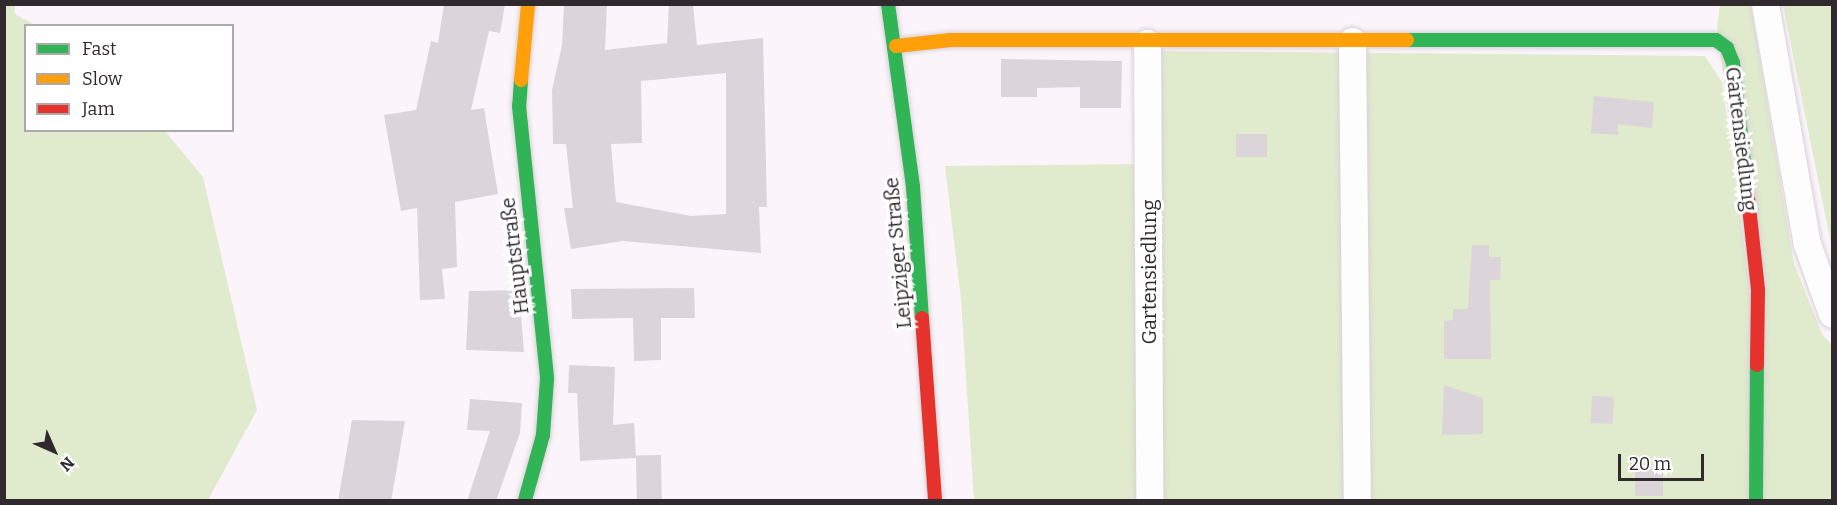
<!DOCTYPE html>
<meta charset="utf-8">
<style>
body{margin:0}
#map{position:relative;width:1837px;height:505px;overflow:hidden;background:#fbf4fa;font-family:Bitter,serif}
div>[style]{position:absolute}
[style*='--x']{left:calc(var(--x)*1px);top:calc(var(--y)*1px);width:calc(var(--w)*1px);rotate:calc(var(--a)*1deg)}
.green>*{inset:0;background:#e0eacd}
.building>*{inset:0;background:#dbd5da;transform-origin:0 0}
.roads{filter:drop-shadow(0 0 2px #d7d1d6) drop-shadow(0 0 2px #d7d1d6)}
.street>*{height:27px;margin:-13.5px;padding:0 13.5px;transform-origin:13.5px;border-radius:13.5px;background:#fefdfe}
.fast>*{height:14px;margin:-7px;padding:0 7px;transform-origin:7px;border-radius:7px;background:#30b455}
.slow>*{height:14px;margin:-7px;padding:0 7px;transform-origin:7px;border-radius:7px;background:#ff9f0a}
.jam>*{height:14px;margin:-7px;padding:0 7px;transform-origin:7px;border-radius:7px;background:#e5322d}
span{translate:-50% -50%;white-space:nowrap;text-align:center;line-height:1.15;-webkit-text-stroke:6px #fff;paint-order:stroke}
.street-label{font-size:20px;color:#302a2e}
.frame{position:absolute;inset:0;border:6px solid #302a2e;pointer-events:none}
.legend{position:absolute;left:24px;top:24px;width:210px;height:108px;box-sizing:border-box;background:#fff;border:2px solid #acaaab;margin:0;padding:8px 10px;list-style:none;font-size:18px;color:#302a2e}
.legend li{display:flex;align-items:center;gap:12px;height:30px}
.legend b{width:30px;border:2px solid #acaaab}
.north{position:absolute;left:24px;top:421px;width:60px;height:60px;-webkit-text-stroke:4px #fff;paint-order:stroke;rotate:135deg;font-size:16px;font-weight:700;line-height:24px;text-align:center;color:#302a2e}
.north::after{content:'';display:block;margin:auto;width:21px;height:27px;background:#302a2e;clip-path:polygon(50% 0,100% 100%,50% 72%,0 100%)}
.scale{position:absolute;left:1618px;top:454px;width:86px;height:27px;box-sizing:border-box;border:3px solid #302a2e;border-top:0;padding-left:8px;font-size:18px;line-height:21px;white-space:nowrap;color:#302a2e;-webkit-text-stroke:4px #fff;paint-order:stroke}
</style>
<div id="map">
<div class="green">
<i style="clip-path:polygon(4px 5px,15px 5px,15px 14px,35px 25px,26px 26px,26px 130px,165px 131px,203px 177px,257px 410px,208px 500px,5px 500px)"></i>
<i style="clip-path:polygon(1720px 5px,1751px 5px,1794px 264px,1822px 334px,1832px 345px,1832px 500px,974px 500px,961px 299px,945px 166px,1160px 164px,1161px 51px,1705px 56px,1722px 82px,1769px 427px,1717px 27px)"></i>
<i style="clip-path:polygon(1783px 5px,1832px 5px,1832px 248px,1827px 224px)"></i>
</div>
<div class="building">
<i style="clip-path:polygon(444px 4px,505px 4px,500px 33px,489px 31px,471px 110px,484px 108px,498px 194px,455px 202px,457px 267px,442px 269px,445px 299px,420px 300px,417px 208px,401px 211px,384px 115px,416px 110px,431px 41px,438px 43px)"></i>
<i style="clip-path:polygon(evenodd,564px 4px,607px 4px,605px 50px,667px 43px,669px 4px,693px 4px,697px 45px,763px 38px,767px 207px,759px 207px,761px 253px,623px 241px,571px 249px,564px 208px,573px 208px,566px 144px,553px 144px,552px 90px,562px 45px,564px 4px,726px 73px,726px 214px,691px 216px,616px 202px,611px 144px,642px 143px,641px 81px,726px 73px)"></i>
<i style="clip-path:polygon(1001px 59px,1122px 61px,1121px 108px,1080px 108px,1080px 87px,1037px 88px,1037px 97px,1001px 97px)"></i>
<i style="clip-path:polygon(1594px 96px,1654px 102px,1652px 128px,1618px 124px,1618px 135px,1591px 133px)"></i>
<i style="left:1236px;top:134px;width:31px;height:23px"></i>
<i style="clip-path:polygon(1472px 245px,1489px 245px,1489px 257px,1501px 257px,1500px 280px,1490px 280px,1491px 359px,1444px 359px,1444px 321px,1453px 320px,1453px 309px,1468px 309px)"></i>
<i style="clip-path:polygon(694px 288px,695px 318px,661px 318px,661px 360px,634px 361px,633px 318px,572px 319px,571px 289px)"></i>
<i style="clip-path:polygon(519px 290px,524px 352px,466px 350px,469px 291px)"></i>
<i style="clip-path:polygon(569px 365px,615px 367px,613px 425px,634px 423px,636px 458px,580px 461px,577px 393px,568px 393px)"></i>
<i style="clip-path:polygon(1444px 385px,1483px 398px,1483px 434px,1442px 435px)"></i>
<i style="left:1592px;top:396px;width:22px;height:27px;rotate:3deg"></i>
<i style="clip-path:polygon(470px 399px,522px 403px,520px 433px,496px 501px,467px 501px,490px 431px,467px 430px)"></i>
<i style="clip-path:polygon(352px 420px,405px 421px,391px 501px,338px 501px)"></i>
<i style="left:661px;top:455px;width:46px;height:25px;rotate:89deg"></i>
<i style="left:1635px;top:469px;width:28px;height:27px"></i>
</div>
<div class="roads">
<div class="street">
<i style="--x:1765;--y:4;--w:244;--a:80.1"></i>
<i style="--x:1807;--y:244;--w:74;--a:70.3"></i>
<i style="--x:1352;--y:41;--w:459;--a:89.4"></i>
<i style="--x:1147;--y:43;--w:457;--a:89.7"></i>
</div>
<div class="fast">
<i style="--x:888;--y:4;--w:185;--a:82.2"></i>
<i style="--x:913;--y:187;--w:131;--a:86.1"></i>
<i style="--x:1407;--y:40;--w:309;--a:0"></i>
<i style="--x:1716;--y:40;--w:14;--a:36"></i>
<i style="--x:1727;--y:48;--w:16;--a:68"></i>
<i style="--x:1733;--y:63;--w:108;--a:83.6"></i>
<i style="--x:521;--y:80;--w:26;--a:94"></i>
<i style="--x:519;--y:106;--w:274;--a:84.1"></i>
<i style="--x:547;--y:379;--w:56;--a:94.1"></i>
<i style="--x:543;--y:435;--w:67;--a:105.5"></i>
<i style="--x:1756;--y:500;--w:135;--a:-89.6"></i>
</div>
<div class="slow">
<i style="--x:896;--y:46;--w:55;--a:-6.2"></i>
<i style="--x:951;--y:40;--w:456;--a:0"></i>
<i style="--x:521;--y:80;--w:76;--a:-84.7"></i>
</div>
<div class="jam">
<i style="--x:1745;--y:170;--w:121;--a:83.8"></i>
<i style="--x:1758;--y:290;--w:75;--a:90.8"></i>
<i style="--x:922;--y:318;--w:182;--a:85.9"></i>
</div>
</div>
<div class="street-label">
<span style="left:1741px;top:139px;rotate:83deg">Gartensiedlung</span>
<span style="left:898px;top:253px;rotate:-95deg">Leipziger Straße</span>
<span style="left:515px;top:256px;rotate:-97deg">Hauptstraße</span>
<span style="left:1149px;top:272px;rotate:-90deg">Gartensiedlung</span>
</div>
<div class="frame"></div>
<ul class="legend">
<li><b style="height:8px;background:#30b455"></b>Fast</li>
<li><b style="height:8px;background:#ff9f0a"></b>Slow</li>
<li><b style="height:8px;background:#e5322d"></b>Jam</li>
</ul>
<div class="north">N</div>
<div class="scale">20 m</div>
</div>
